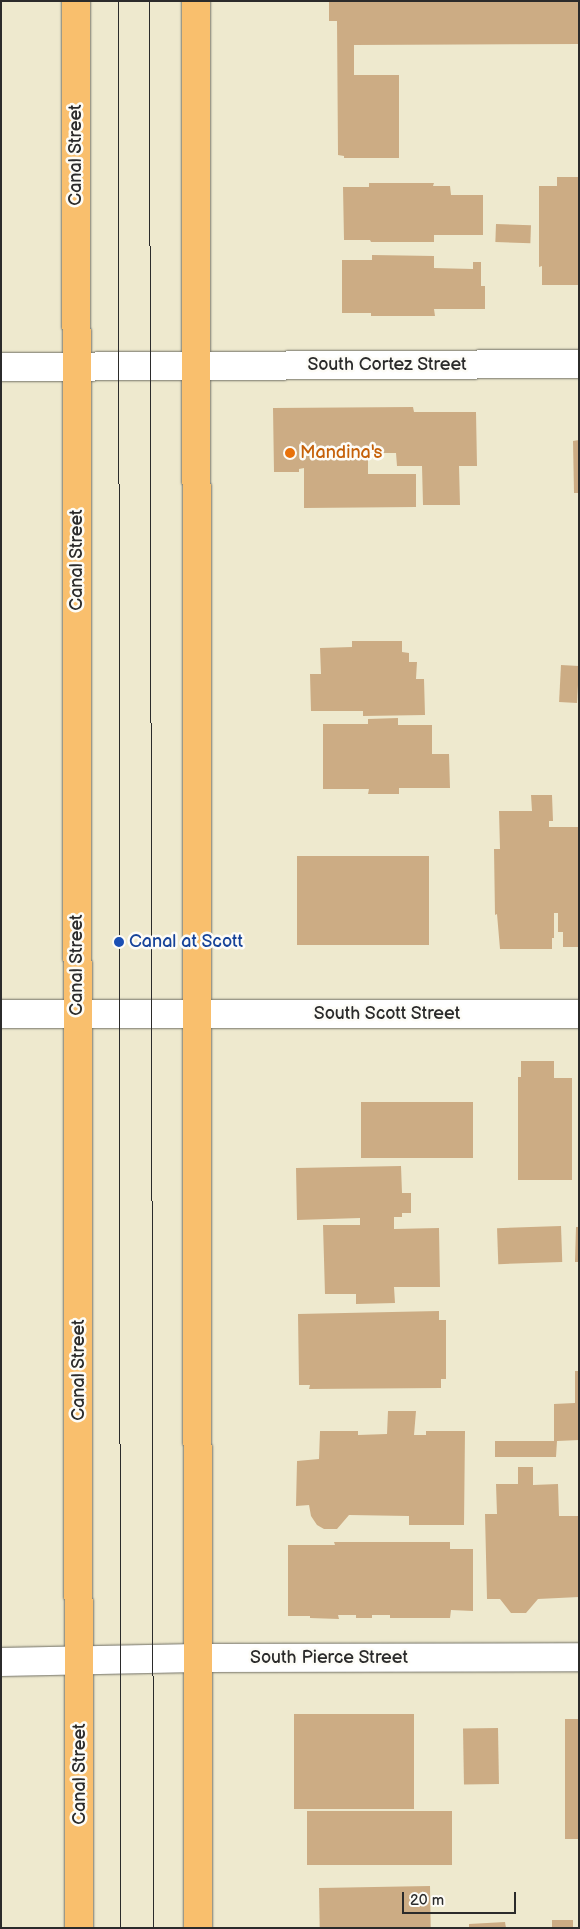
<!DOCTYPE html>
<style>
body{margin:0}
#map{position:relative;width:580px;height:1929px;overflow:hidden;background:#eee9ce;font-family:"Balsamiq Sans",sans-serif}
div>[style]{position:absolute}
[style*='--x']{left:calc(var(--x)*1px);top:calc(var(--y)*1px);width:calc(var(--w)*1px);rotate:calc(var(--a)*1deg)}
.building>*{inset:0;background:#ccac84;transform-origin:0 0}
.roads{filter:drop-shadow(0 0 1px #6f6e64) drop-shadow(0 0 1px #6f6e64)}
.minor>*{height:28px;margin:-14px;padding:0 14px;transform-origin:14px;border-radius:14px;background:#fff}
.primary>*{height:28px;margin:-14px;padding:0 14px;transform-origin:14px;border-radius:14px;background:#f9bf6d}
.tram>*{height:1px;margin:-0.5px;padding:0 0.5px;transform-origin:0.5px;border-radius:0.5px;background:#2b2b2b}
.dots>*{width:14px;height:14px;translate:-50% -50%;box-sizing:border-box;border:2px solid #fdfcf7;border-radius:50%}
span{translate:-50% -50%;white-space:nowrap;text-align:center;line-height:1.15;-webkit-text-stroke:5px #fdfcf7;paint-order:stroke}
.street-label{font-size:18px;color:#2b2b2b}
.food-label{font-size:18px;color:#c56008}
.left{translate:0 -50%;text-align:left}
.transit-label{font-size:18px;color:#164399}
.frame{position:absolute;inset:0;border:2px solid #2b2b2b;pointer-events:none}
.scale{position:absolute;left:402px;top:1892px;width:114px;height:22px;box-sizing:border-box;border:2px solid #2b2b2b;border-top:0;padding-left:6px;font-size:15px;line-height:18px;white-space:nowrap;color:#2b2b2b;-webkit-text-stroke:4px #fdfcf7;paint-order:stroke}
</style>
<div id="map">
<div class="building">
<i style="clip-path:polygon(329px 1px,579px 1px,579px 44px,354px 45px,354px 75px,399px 75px,399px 158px,344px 158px,344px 156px,338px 155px,337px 21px,329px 21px)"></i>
<i style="clip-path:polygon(557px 177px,579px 177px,579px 285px,542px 285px,542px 266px,539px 267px,539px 186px,557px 186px)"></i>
<i style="clip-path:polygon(369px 183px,434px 183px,433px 186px,450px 186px,451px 195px,483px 195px,483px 235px,434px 235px,434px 242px,371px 242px,370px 240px,344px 240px,343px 187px,369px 187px)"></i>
<i style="left:496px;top:224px;width:35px;height:18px;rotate:2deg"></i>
<i style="clip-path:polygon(372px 255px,434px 256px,434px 268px,473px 269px,473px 262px,481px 262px,481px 286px,485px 286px,485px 309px,434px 309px,435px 316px,371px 316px,371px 313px,342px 313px,342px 260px,372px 260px)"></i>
<i style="clip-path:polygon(413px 407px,414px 412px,476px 412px,477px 466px,459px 466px,460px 505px,423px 505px,422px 466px,397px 466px,396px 453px,368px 453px,368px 474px,416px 474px,416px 507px,304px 508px,304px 468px,299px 469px,299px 472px,274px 472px,273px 408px)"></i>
<i style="clip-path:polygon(579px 440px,579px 493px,574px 493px,573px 441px)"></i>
<i style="clip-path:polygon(352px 641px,402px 641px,402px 652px,409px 653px,409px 662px,417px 662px,416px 679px,424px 679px,425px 715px,363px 716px,363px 711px,311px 711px,310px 674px,321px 674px,320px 648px,352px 647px)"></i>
<i style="left:561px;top:665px;width:18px;height:37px;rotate:3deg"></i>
<i style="clip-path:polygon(398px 718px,398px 725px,432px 725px,432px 754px,449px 754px,450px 788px,399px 788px,399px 794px,368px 794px,369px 789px,323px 789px,323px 724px,368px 724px,368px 719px)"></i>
<i style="clip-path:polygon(531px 795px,552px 795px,553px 821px,549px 821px,549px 827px,579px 827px,579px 947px,563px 947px,563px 932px,558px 932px,558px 913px,554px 913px,554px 938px,552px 938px,552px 949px,500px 949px,497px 914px,495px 915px,494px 849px,500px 849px,499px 811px,532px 811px)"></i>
<i style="left:297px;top:856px;width:132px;height:89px"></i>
<i style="clip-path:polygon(521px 1061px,554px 1061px,554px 1078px,572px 1078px,572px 1180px,518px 1180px,518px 1077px,521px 1077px)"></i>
<i style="left:361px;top:1102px;width:112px;height:56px"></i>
<i style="clip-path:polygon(401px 1166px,402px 1193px,411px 1193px,411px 1213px,402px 1213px,402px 1217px,394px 1217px,394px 1229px,439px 1228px,440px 1287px,394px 1287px,395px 1303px,356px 1304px,356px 1294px,325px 1294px,323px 1225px,360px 1225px,360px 1218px,297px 1220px,296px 1168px)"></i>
<i style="left:561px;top:1226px;width:36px;height:64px;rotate:88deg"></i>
<i style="clip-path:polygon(576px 1227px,579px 1227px,579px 1262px,575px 1262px)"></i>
<i style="clip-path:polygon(439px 1311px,439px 1320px,446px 1320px,446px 1379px,441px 1379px,441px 1388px,309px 1389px,310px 1385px,299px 1385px,298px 1314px)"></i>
<i style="clip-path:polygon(575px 1371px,579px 1371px,579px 1440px,557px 1441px,556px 1457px,495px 1457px,495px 1441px,554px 1441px,554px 1404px,575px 1403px)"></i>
<i style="clip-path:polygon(388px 1411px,416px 1411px,414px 1435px,426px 1435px,426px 1431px,465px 1431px,464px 1525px,409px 1525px,409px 1516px,349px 1515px,337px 1529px,324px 1529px,317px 1525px,311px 1516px,309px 1505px,296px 1506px,297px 1461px,319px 1459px,320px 1431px,358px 1431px,358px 1435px,387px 1434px)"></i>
<i style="clip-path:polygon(518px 1467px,533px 1467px,533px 1485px,558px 1484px,559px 1516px,579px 1516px,579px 1597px,538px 1599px,526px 1613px,511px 1613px,500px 1599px,487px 1599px,485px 1514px,497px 1514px,496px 1484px,518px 1484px)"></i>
<i style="clip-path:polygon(334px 1542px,450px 1542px,450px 1549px,473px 1549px,473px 1611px,451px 1610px,450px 1618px,390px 1618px,390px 1615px,372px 1615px,372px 1618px,356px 1618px,356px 1615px,338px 1615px,339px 1619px,310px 1618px,310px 1616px,288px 1616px,288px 1545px,335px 1545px)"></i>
<i style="left:294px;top:1714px;width:120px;height:95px"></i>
<i style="left:565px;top:1719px;width:14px;height:120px"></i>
<i style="left:498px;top:1728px;width:56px;height:35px;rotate:89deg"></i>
<i style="left:452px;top:1811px;width:54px;height:145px;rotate:90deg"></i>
<i style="left:430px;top:1886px;width:42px;height:111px;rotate:89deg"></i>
<i style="left:552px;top:1920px;width:21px;height:8px"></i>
<i style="clip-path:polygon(505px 1922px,506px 1928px,469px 1928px,469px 1924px)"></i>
</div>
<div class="roads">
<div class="minor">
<i style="--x:1;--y:367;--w:578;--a:-0.3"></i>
<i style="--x:1;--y:1014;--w:578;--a:0"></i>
<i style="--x:1;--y:1662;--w:196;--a:-1.2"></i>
<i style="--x:197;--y:1658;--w:382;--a:-0.1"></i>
</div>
<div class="primary">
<i style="--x:76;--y:1;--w:1927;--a:89.91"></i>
<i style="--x:196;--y:1;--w:1927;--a:89.94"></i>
</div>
</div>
<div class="tram">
<i style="--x:118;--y:1;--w:1927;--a:89.94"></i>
<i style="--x:149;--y:1;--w:1927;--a:89.88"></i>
</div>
<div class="dots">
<i style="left:290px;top:453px;background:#e8710a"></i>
<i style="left:119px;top:942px;background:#1a4fb4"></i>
</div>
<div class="street-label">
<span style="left:76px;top:155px;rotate:-90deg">Canal Street</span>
<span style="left:387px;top:365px">South Cortez Street</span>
<span style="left:77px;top:560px;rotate:-90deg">Canal Street</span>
<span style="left:77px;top:965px;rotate:-90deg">Canal Street</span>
<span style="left:387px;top:1014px">South Scott Street</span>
<span style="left:79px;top:1370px;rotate:-90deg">Canal Street</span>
<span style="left:329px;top:1658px">South Pierce Street</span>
<span style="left:80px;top:1774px;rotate:-90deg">Canal Street</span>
</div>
<div class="food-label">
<span class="left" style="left:300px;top:453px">Mandina's</span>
</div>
<div class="transit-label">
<span class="left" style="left:129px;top:942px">Canal at Scott</span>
</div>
<div class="frame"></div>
<div class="scale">20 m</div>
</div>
